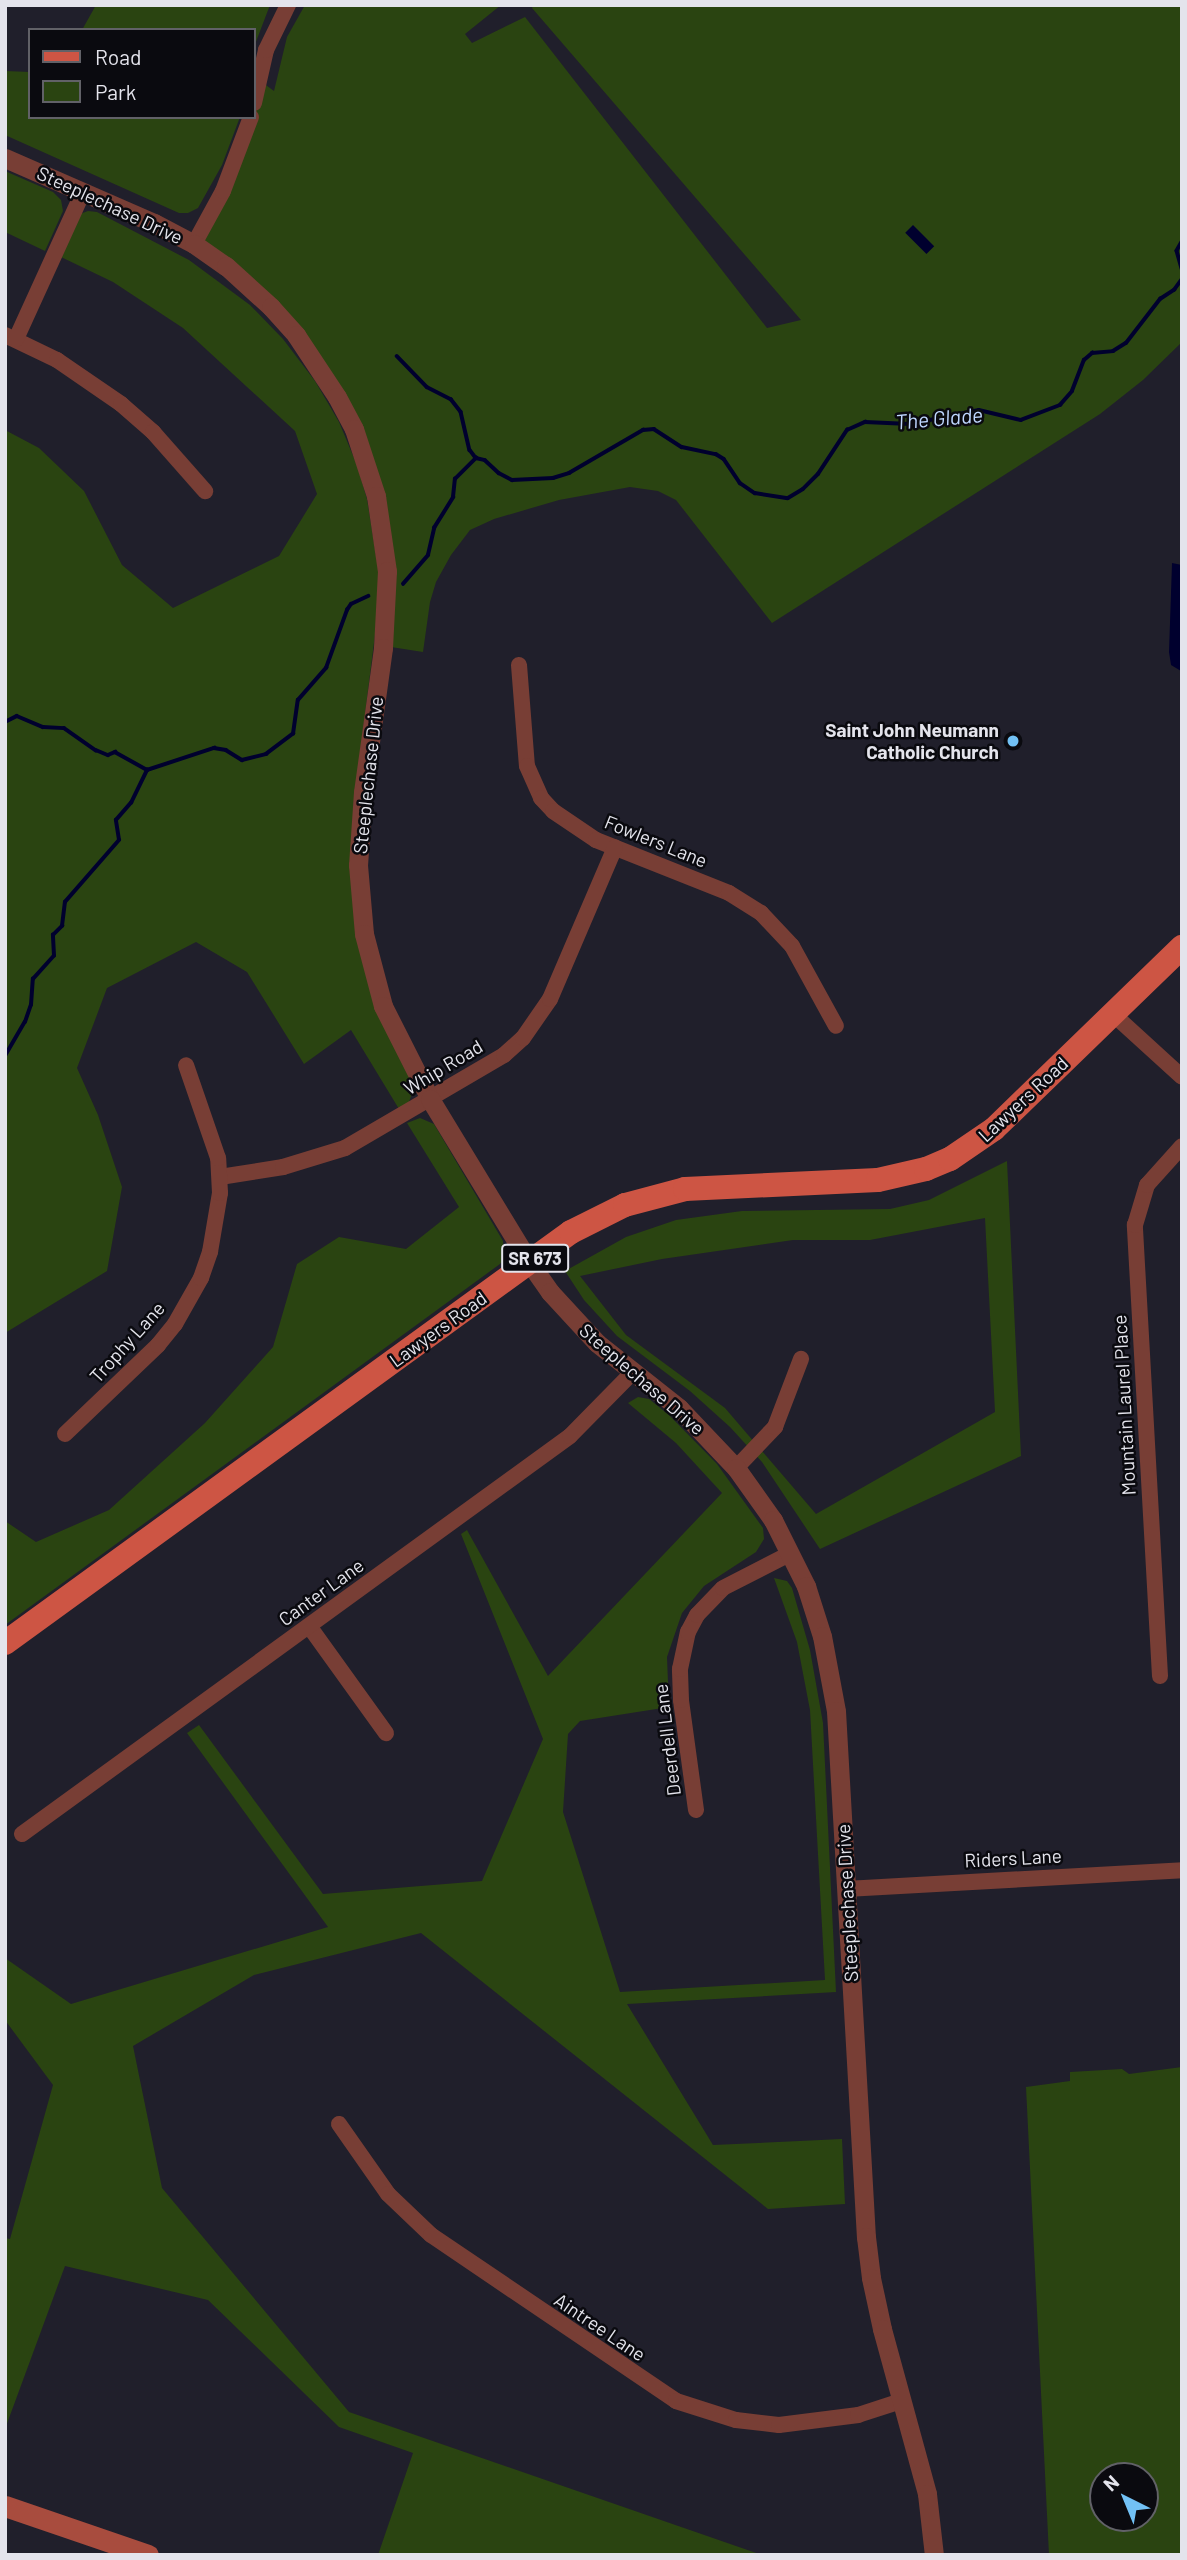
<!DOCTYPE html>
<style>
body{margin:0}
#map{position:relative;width:1187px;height:2560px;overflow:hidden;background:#201f2b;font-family:Barlow,sans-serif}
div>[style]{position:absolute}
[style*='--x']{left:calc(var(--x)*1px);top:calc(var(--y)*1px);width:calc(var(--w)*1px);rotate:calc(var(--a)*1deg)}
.green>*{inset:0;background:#2a4411}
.water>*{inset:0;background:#00002e;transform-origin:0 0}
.stream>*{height:3.5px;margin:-1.75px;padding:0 1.75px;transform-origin:1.75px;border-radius:1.75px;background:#00002e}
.minor>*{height:16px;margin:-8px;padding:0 8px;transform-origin:8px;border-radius:8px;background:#783e35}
.tertiary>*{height:19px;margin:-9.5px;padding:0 9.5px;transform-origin:9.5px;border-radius:9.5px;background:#783e35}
.secondary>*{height:21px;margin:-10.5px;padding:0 10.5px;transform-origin:10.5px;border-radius:10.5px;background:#a84c3e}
.primary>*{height:24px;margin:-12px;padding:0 12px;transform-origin:12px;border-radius:12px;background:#cd5544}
.dots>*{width:19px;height:19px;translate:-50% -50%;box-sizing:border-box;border:4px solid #0a0a0f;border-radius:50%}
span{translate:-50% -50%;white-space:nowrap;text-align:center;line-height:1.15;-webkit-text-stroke:5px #0a0a0f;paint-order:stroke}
.shield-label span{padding:2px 5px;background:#0a0a0f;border:2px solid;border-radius:5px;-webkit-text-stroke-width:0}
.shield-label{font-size:18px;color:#e4e4ec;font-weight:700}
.street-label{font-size:19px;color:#e4e4ec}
.poi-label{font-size:19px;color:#e4e4ec;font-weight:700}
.right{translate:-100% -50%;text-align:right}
.water-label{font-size:21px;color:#bfd7ff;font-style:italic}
.frame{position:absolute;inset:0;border:7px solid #e4e4ec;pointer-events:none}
.legend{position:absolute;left:28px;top:28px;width:228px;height:91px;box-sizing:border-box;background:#0a0a0f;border:2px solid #616167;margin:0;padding:9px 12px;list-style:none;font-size:21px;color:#e4e4ec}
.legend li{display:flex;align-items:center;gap:14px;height:35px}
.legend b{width:35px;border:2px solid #616167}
.north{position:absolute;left:1089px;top:2462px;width:70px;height:70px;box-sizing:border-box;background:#0a0a0f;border:2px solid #616167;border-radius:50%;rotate:317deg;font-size:19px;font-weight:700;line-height:28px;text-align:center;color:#e4e4ec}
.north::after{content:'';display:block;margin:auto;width:24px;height:32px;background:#72c1f5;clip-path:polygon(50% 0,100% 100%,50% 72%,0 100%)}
</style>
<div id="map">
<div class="green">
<i style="clip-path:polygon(96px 5px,270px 5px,254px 47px,254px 30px,82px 30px)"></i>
<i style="clip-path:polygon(305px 5px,501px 5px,465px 34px,472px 43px,525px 17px,767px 328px,801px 320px,532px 8px,533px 5px,1182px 5px,1182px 342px,1143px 380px,1100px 414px,772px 623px,676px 500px,658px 491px,630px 487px,559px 500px,494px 519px,470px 530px,451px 555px,436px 582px,430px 602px,423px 652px,391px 647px,376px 496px,319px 366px,194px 244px,238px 156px,259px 80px,274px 91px,287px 37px)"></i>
<i style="clip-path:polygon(5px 71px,30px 72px,30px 117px,240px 117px,222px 165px,198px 208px,188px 213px,179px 213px,5px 135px)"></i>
<i style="clip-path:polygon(5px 171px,53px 192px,61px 200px,63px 211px,45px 251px,5px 232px)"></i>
<i style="clip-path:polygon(88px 211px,97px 212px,189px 260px,250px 305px,283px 339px,315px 381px,339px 422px,357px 465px,367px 499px,378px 568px,379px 603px,353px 809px,383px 1025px,412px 1081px,413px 1090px,409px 1102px,399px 1109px,351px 1030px,304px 1064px,247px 972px,196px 942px,107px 988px,77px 1068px,98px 1115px,122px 1187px,107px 1271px,5px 1333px,5px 430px,39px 448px,84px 491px,122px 565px,173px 608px,279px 556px,317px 494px,295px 431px,183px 328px,113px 282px,61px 257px,80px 214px)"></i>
<i style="clip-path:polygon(420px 1118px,434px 1124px,503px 1241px,504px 1258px,500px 1264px,5px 1625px,5px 1521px,36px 1542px,109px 1510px,205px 1423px,273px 1347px,297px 1264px,339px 1237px,406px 1249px,459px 1207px,407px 1123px)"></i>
<i style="clip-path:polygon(evenodd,1007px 1161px,1021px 1456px,820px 1549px,762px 1462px,730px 1427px,690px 1391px,617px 1336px,584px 1300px,565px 1271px,626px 1237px,676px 1220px,742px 1211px,890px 1209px,929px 1200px,1007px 1161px,985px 1218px,995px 1412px,816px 1514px,725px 1408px,626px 1335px,580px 1276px,662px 1259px,793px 1240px,870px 1240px,985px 1218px)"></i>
<i style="clip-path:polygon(638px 1397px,649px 1399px,669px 1415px,717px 1464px,763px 1528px,764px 1539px,756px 1552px,704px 1586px,682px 1613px,667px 1657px,669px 1707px,580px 1721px,568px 1734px,563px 1812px,620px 1992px,825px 1980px,810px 1710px,797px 1642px,774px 1578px,787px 1581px,792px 1588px,810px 1650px,823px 1723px,836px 1992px,627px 2004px,713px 2145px,842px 2139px,845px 2204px,768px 2209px,421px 1933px,254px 1975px,133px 2046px,162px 2188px,349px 2412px,762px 2555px,378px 2555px,413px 2453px,339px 2427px,208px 2300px,65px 2266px,5px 2429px,5px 2238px,10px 2239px,53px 2085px,5px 2020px,5px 1958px,71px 2004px,328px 1927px,187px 1733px,199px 1725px,323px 1894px,482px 1881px,543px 1739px,461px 1534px,467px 1530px,548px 1676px,722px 1493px,676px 1443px,628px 1403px)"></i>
<i style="clip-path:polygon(evenodd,1182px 2067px,1182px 2555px,1049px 2555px,1026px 2087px,1070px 2081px,1070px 2072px,1122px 2069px,1129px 2074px,1182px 2067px,1145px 2476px,1145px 2518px,1103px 2518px,1103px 2476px,1145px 2476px)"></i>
</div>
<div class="water">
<i style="left:913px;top:225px;width:30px;height:11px;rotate:45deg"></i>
<i style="clip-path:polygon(1172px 563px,1182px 565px,1181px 671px,1171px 665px,1169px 652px)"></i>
</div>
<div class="stream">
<i style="--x:1182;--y:242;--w:10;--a:119"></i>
<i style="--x:1177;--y:251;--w:18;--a:74"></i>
<i style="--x:397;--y:356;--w:43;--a:45.9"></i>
<i style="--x:427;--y:387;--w:27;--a:27"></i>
<i style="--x:451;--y:399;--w:16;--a:52"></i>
<i style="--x:461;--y:412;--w:39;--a:77"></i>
<i style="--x:470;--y:450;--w:10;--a:53"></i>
<i style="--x:476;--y:458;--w:9;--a:13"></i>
<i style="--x:485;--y:460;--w:19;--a:43"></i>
<i style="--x:499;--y:473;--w:15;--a:28"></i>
<i style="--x:512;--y:480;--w:41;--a:-2.8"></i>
<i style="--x:553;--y:478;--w:17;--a:-17"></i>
<i style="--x:569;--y:473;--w:86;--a:-30.2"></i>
<i style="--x:643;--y:430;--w:11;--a:-5"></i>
<i style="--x:654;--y:429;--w:33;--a:33"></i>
<i style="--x:682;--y:447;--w:35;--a:12"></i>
<i style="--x:716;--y:454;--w:9;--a:32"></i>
<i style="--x:724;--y:459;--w:29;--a:56"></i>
<i style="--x:740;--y:483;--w:18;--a:34"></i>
<i style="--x:755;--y:493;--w:33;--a:9"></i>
<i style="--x:788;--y:498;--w:17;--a:-31"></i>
<i style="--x:803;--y:489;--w:21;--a:-45"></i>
<i style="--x:818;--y:474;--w:53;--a:-56.6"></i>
<i style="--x:847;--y:430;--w:20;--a:-24"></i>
<i style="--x:865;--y:422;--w:45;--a:2.5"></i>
<i style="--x:910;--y:424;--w:70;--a:-11.5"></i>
<i style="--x:979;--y:410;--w:43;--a:13.4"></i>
<i style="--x:1021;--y:420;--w:42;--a:-21"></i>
<i style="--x:1060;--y:405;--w:18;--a:-49"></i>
<i style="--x:1072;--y:391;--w:33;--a:-69"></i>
<i style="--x:1084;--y:360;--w:11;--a:-41"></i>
<i style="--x:1092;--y:353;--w:21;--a:-5"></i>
<i style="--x:1113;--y:351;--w:15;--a:-32"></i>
<i style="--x:1126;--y:343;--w:56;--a:-52.3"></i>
<i style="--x:1160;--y:299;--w:17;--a:-33"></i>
<i style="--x:1174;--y:290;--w:14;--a:-54"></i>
<i style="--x:403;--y:584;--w:38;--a:-49"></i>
<i style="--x:428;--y:555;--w:28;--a:-77"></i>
<i style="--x:434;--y:528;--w:36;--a:-58"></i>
<i style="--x:453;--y:497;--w:18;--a:-84"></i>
<i style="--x:455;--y:479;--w:30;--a:-45"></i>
<i style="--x:5;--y:722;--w:13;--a:-27"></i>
<i style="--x:17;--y:716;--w:28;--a:23"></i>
<i style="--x:43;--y:727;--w:21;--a:3"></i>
<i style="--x:64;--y:728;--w:39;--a:35"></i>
<i style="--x:96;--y:750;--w:13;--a:23"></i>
<i style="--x:108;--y:755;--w:8;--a:-23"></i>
<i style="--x:115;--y:752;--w:37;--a:29"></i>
<i style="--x:5;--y:1056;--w:39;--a:-60"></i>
<i style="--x:25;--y:1022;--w:18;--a:-71"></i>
<i style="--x:31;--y:1005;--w:26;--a:-86"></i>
<i style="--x:33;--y:979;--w:31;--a:-48"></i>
<i style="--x:54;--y:956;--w:21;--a:-93"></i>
<i style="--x:53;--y:935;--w:13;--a:-45"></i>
<i style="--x:62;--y:926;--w:24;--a:-83"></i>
<i style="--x:65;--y:902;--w:82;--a:-48.9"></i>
<i style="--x:119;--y:840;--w:20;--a:-99"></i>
<i style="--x:116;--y:820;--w:23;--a:-49"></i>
<i style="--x:131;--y:803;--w:37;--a:-64"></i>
<i style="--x:147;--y:770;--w:71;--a:-18.2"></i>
<i style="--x:214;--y:748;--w:12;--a:9"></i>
<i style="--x:226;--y:750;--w:19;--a:32"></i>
<i style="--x:242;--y:760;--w:25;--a:-14"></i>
<i style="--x:266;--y:754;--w:34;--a:-37"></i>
<i style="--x:293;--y:734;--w:34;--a:-82"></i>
<i style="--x:298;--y:700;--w:43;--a:-48.8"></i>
<i style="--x:326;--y:668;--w:62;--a:-70.1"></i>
<i style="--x:347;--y:610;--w:7;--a:-56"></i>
<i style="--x:351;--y:604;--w:19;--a:-25"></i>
</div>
<div class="minor">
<i style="--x:254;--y:103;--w:54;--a:-77.2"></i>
<i style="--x:266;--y:50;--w:50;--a:-63.9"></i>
<i style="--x:194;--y:244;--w:60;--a:-61.3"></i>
<i style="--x:223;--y:191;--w:79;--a:-69.3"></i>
<i style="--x:5;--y:335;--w:58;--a:25.7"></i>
<i style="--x:57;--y:360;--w:78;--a:34.5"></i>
<i style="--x:121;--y:404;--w:43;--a:41.2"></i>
<i style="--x:153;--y:432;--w:79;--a:48.6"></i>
<i style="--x:16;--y:339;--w:162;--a:-65.5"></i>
<i style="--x:519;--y:665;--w:101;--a:85.5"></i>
<i style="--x:527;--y:766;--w:35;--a:66"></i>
<i style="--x:541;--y:798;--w:18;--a:47"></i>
<i style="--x:553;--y:811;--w:52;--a:34"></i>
<i style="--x:596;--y:840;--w:143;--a:21.7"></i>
<i style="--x:729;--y:893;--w:38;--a:32"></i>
<i style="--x:761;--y:913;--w:45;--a:46.8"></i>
<i style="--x:792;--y:946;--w:91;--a:61.2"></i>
<i style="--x:1113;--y:1014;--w:93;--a:42.4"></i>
<i style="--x:220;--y:1177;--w:64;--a:-9"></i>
<i style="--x:283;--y:1167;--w:65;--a:-17"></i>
<i style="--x:345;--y:1148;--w:184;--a:-30.3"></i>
<i style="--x:504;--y:1055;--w:25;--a:-42"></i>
<i style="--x:523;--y:1038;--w:47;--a:-55.3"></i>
<i style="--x:550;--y:999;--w:165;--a:-66.8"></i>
<i style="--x:65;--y:1434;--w:129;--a:-43.7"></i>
<i style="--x:158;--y:1345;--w:27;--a:-51"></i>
<i style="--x:175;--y:1324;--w:53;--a:-60.5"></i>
<i style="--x:201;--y:1278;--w:28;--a:-71"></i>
<i style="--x:210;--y:1252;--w:60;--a:-80.4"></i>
<i style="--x:220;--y:1193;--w:35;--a:-93"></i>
<i style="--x:218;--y:1158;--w:98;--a:-109"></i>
<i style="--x:736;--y:1468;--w:57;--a:-46.4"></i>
<i style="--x:775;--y:1427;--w:73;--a:-69.1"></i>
<i style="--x:309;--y:1626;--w:132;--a:54.3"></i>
<i style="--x:1160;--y:1676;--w:452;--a:-93.2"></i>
<i style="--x:1135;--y:1225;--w:42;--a:-73.3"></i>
<i style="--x:1147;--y:1185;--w:52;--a:-48.1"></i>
<i style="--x:696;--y:1810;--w:111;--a:-97.8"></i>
<i style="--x:681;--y:1700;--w:31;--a:-92"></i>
<i style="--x:680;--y:1669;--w:38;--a:-78"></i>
<i style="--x:688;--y:1632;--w:19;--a:-62"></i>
<i style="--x:697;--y:1615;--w:37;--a:-46"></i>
<i style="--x:723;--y:1588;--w:76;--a:-27.2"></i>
<i style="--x:22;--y:1834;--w:677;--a:-35.99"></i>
<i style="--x:570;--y:1436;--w:90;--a:-45.5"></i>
<i style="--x:846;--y:1889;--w:337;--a:-3.2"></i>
<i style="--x:339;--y:2124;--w:85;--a:55"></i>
<i style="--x:388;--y:2194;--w:59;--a:43.6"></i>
<i style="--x:431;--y:2235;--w:296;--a:34.1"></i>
<i style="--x:676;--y:2401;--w:63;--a:17.6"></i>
<i style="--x:736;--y:2420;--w:43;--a:6.6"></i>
<i style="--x:779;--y:2425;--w:80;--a:-7.2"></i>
<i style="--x:858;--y:2415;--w:45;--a:-18"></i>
</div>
<div class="tertiary">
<i style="--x:5;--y:158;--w:163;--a:23.6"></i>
<i style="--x:154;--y:223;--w:45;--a:27.7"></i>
<i style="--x:194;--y:244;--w:39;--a:35"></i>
<i style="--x:226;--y:266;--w:61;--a:42.3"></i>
<i style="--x:271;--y:307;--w:38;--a:48"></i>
<i style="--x:296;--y:335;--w:74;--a:56.5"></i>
<i style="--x:337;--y:397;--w:36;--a:62"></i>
<i style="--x:354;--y:429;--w:71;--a:71.8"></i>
<i style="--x:376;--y:496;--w:76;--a:81.7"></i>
<i style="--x:387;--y:571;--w:77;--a:93"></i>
<i style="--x:383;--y:648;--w:145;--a:97.9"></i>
<i style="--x:363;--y:792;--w:73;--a:93.9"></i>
<i style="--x:358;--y:865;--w:69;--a:85"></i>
<i style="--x:364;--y:934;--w:74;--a:75.2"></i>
<i style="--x:383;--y:1006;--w:104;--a:63.2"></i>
<i style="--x:430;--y:1099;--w:191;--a:58.7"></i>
<i style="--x:529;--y:1262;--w:37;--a:55"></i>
<i style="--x:550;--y:1292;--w:69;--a:47.3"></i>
<i style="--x:597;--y:1343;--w:105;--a:38.4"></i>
<i style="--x:679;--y:1408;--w:83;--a:46.5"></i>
<i style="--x:736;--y:1468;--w:64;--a:54.6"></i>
<i style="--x:773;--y:1520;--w:74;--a:63.4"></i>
<i style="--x:806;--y:1586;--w:52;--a:72.3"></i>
<i style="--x:822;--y:1636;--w:76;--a:79.4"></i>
<i style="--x:836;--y:1711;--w:527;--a:86.74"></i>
<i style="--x:866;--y:2237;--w:41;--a:83"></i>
<i style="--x:871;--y:2278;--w:52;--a:77.8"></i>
<i style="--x:882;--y:2329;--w:171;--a:74.7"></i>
<i style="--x:927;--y:2494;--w:61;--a:83.5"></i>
</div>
<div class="secondary">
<i style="--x:5;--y:2506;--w:151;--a:18.9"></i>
</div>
<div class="primary">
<i style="--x:5;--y:1643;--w:699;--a:-35.99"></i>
<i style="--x:571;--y:1232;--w:60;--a:-26.6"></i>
<i style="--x:625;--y:1205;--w:62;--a:-14.9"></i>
<i style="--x:685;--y:1189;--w:193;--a:-2.7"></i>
<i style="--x:878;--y:1180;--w:49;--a:-12.9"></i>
<i style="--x:926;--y:1169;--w:26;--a:-23"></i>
<i style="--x:950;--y:1159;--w:53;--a:-34.3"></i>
<i style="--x:994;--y:1129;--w:262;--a:-44.1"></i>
</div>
<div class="dots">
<i style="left:1013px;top:741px;background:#72c1f5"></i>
</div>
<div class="shield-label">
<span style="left:535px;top:1258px">SR 673</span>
</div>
<div class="street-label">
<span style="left:110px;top:205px;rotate:25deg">Steeplechase Drive</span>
<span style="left:368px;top:775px;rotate:-84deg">Steeplechase Drive</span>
<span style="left:656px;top:841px;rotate:22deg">Fowlers Lane</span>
<span style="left:443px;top:1067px;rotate:-31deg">Whip Road</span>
<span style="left:1023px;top:1099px;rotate:-43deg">Lawyers Road</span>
<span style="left:438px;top:1329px;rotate:-36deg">Lawyers Road</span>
<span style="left:127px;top:1342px;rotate:-48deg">Trophy Lane</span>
<span style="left:642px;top:1379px;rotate:41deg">Steeplechase Drive</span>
<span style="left:1124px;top:1405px;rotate:-93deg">Mountain Laurel Place</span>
<span style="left:321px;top:1592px;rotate:-36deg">Canter Lane</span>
<span style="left:667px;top:1740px;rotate:-97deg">Deerdell Lane</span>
<span style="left:1013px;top:1858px;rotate:-3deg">Riders Lane</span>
<span style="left:847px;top:1903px;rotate:-93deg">Steeplechase Drive</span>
<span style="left:600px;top:2327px;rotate:34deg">Aintree Lane</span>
</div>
<div class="poi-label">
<span class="right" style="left:999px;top:741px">Saint John Neumann<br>Catholic Church</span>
</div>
<div class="water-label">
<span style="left:939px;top:418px;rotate:-5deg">The Glade</span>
</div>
<div class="frame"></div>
<ul class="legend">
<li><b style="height:9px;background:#cd5544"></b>Road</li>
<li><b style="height:19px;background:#2a4411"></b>Park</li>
</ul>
<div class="north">N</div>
</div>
